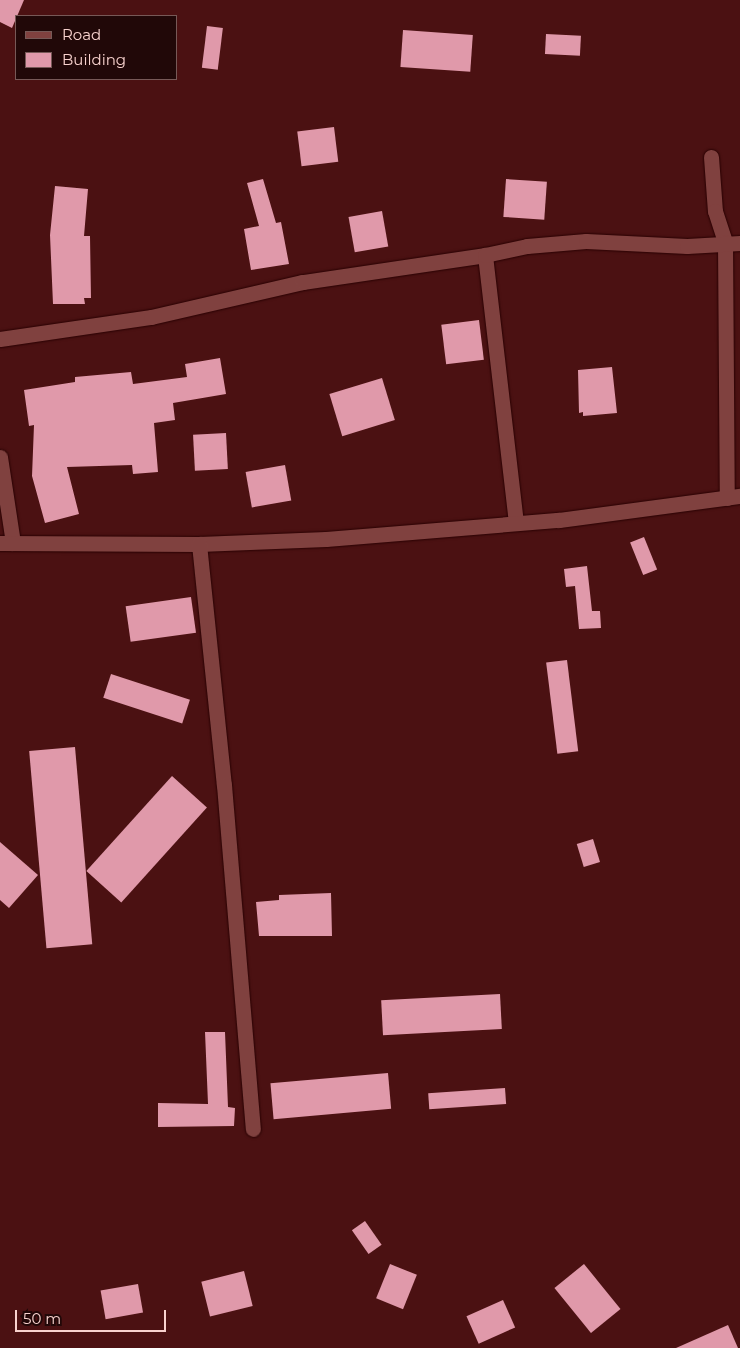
<!DOCTYPE html>
<style>
body{margin:0}
#map{position:relative;width:740px;height:1348px;overflow:hidden;background:#4b1112;font-family:Montserrat,sans-serif}
div>[style]{position:absolute}
[style*='--x']{left:calc(var(--x)*1px);top:calc(var(--y)*1px);width:calc(var(--w)*1px);rotate:calc(var(--a)*1deg)}
.building>*{inset:0;background:#e099aa;transform-origin:0 0}
.roads{filter:drop-shadow(0 0 1px #290103) drop-shadow(0 0 1px #290103)}
.minor>*{height:15px;margin:-7.5px;padding:0 7.5px;transform-origin:7.5px;border-radius:7.5px;background:#80413f}
span{translate:-50% -50%;white-space:nowrap;text-align:center;line-height:1.15;-webkit-text-stroke:5px #210808;paint-order:stroke}
.legend{position:absolute;left:15px;top:15px;width:162px;height:65px;box-sizing:border-box;background:#210808;border:1px solid #775957;margin:0;padding:6px 9px;list-style:none;font-size:15px;color:#f8d2ce}
.legend li{display:flex;align-items:center;gap:10px;height:25px}
.legend b{width:25px;border:1px solid #775957}
.scale{position:absolute;left:15px;top:1310px;width:151px;height:22px;box-sizing:border-box;border:2px solid #f8d2ce;border-top:0;padding-left:6px;font-size:15px;line-height:18px;white-space:nowrap;color:#f8d2ce;-webkit-text-stroke:4px #210808;paint-order:stroke}
</style>
<div id="map">
<div class="building">
<i style="clip-path:polygon(0 0,24px 0,12px 28px,0 22px)"></i>
<i style="left:207px;top:26px;width:16px;height:42px;rotate:7deg"></i>
<i style="left:403px;top:30px;width:70px;height:37px;rotate:4deg"></i>
<i style="left:546px;top:34px;width:35px;height:20px;rotate:3deg"></i>
<i style="left:334px;top:127px;width:35px;height:37px;rotate:83deg"></i>
<i style="clip-path:polygon(263px 179px,276px 223px,281px 222px,289px 264px,251px 270px,244px 229px,259px 226px,247px 183px)"></i>
<i style="left:506px;top:179px;width:41px;height:38px;rotate:4deg"></i>
<i style="clip-path:polygon(55px 186px,88px 189px,84px 236px,90px 236px,91px 298px,84px 298px,85px 304px,53px 304px,50px 235px)"></i>
<i style="left:382px;top:211px;width:36px;height:34px;rotate:80deg"></i>
<i style="left:479px;top:320px;width:40px;height:38px;rotate:83deg"></i>
<i style="clip-path:polygon(220px 358px,226px 394px,173px 403px,175px 420px,154px 423px,158px 472px,133px 474px,132px 465px,67px 467px,79px 514px,45px 523px,32px 476px,34px 425px,29px 426px,24px 390px,75px 382px,75px 377px,131px 372px,133px 384px,187px 377px,185px 364px)"></i>
<i style="clip-path:polygon(612px 367px,617px 413px,583px 416px,583px 412px,579px 413px,578px 370px)"></i>
<i style="left:382px;top:378px;width:44px;height:55px;rotate:73deg"></i>
<i style="left:226px;top:433px;width:36px;height:33px;rotate:87deg"></i>
<i style="left:285px;top:465px;width:36px;height:40px;rotate:80deg"></i>
<i style="left:644px;top:537px;width:35px;height:15px;rotate:68deg"></i>
<i style="clip-path:polygon(587px 566px,592px 611px,600px 611px,601px 628px,579px 629px,575px 586px,566px 587px,564px 569px)"></i>
<i style="left:191px;top:597px;width:36px;height:66px;rotate:82deg"></i>
<i style="left:567px;top:660px;width:92px;height:21px;rotate:83deg"></i>
<i style="left:111px;top:674px;width:83px;height:25px;rotate:18deg"></i>
<i style="left:75px;top:747px;width:198px;height:46px;rotate:85deg"></i>
<i style="left:172px;top:776px;width:47px;height:128px;rotate:42deg"></i>
<i style="left:593px;top:839px;width:24px;height:17px;rotate:73deg"></i>
<i style="clip-path:polygon(0 842px,38px 875px,9px 908px,0 900px)"></i>
<i style="clip-path:polygon(331px 893px,332px 936px,259px 936px,256px 902px,279px 900px,279px 895px)"></i>
<i style="left:500px;top:994px;width:35px;height:119px;rotate:87deg"></i>
<i style="clip-path:polygon(205px 1032px,225px 1032px,228px 1107px,235px 1108px,234px 1126px,158px 1127px,158px 1103px,208px 1104px)"></i>
<i style="left:388px;top:1073px;width:36px;height:118px;rotate:85deg"></i>
<i style="left:505px;top:1088px;width:16px;height:77px;rotate:86deg"></i>
<i style="left:365px;top:1221px;width:29px;height:16px;rotate:55deg"></i>
<i style="left:390px;top:1264px;width:29px;height:37px;rotate:22deg"></i>
<i style="left:584px;top:1264px;width:58px;height:38px;rotate:51deg"></i>
<i style="left:244px;top:1271px;width:36px;height:44px;rotate:76deg"></i>
<i style="left:138px;top:1284px;width:29px;height:38px;rotate:80deg"></i>
<i style="left:503px;top:1300px;width:30px;height:40px;rotate:66deg"></i>
<i style="clip-path:polygon(728px 1325px,738px 1348px,676px 1348px)"></i>
</div>
<div class="roads">
<div class="minor">
<i style="--x:711;--y:157;--w:54;--a:85.8"></i>
<i style="--x:715;--y:211;--w:33;--a:72"></i>
<i style="--x:725;--y:242;--w:256;--a:89.6"></i>
<i style="--x:0;--y:339;--w:153;--a:-8.3"></i>
<i style="--x:151;--y:317;--w:156;--a:-13"></i>
<i style="--x:303;--y:282;--w:184;--a:-8.4"></i>
<i style="--x:0;--y:457;--w:87;--a:81.4"></i>
<i style="--x:516;--y:523;--w:270;--a:-96.6"></i>
<i style="--x:485;--y:255;--w:43;--a:-12.1"></i>
<i style="--x:527;--y:246;--w:59;--a:-4.8"></i>
<i style="--x:586;--y:241;--w:101;--a:2.8"></i>
<i style="--x:687;--y:246;--w:53;--a:-3.2"></i>
<i style="--x:0;--y:543;--w:199;--a:0.3"></i>
<i style="--x:199;--y:544;--w:127;--a:-2.3"></i>
<i style="--x:326;--y:539;--w:234;--a:-4.7"></i>
<i style="--x:559;--y:520;--w:183;--a:-7.6"></i>
<i style="--x:199;--y:544;--w:242;--a:84.1"></i>
<i style="--x:224;--y:785;--w:345;--a:85.2"></i>
</div>
</div>
<ul class="legend">
<li><b style="height:6px;background:#80413f"></b>Road</li>
<li><b style="height:14px;background:#e099aa"></b>Building</li>
</ul>
<div class="scale">50 m</div>
</div>
